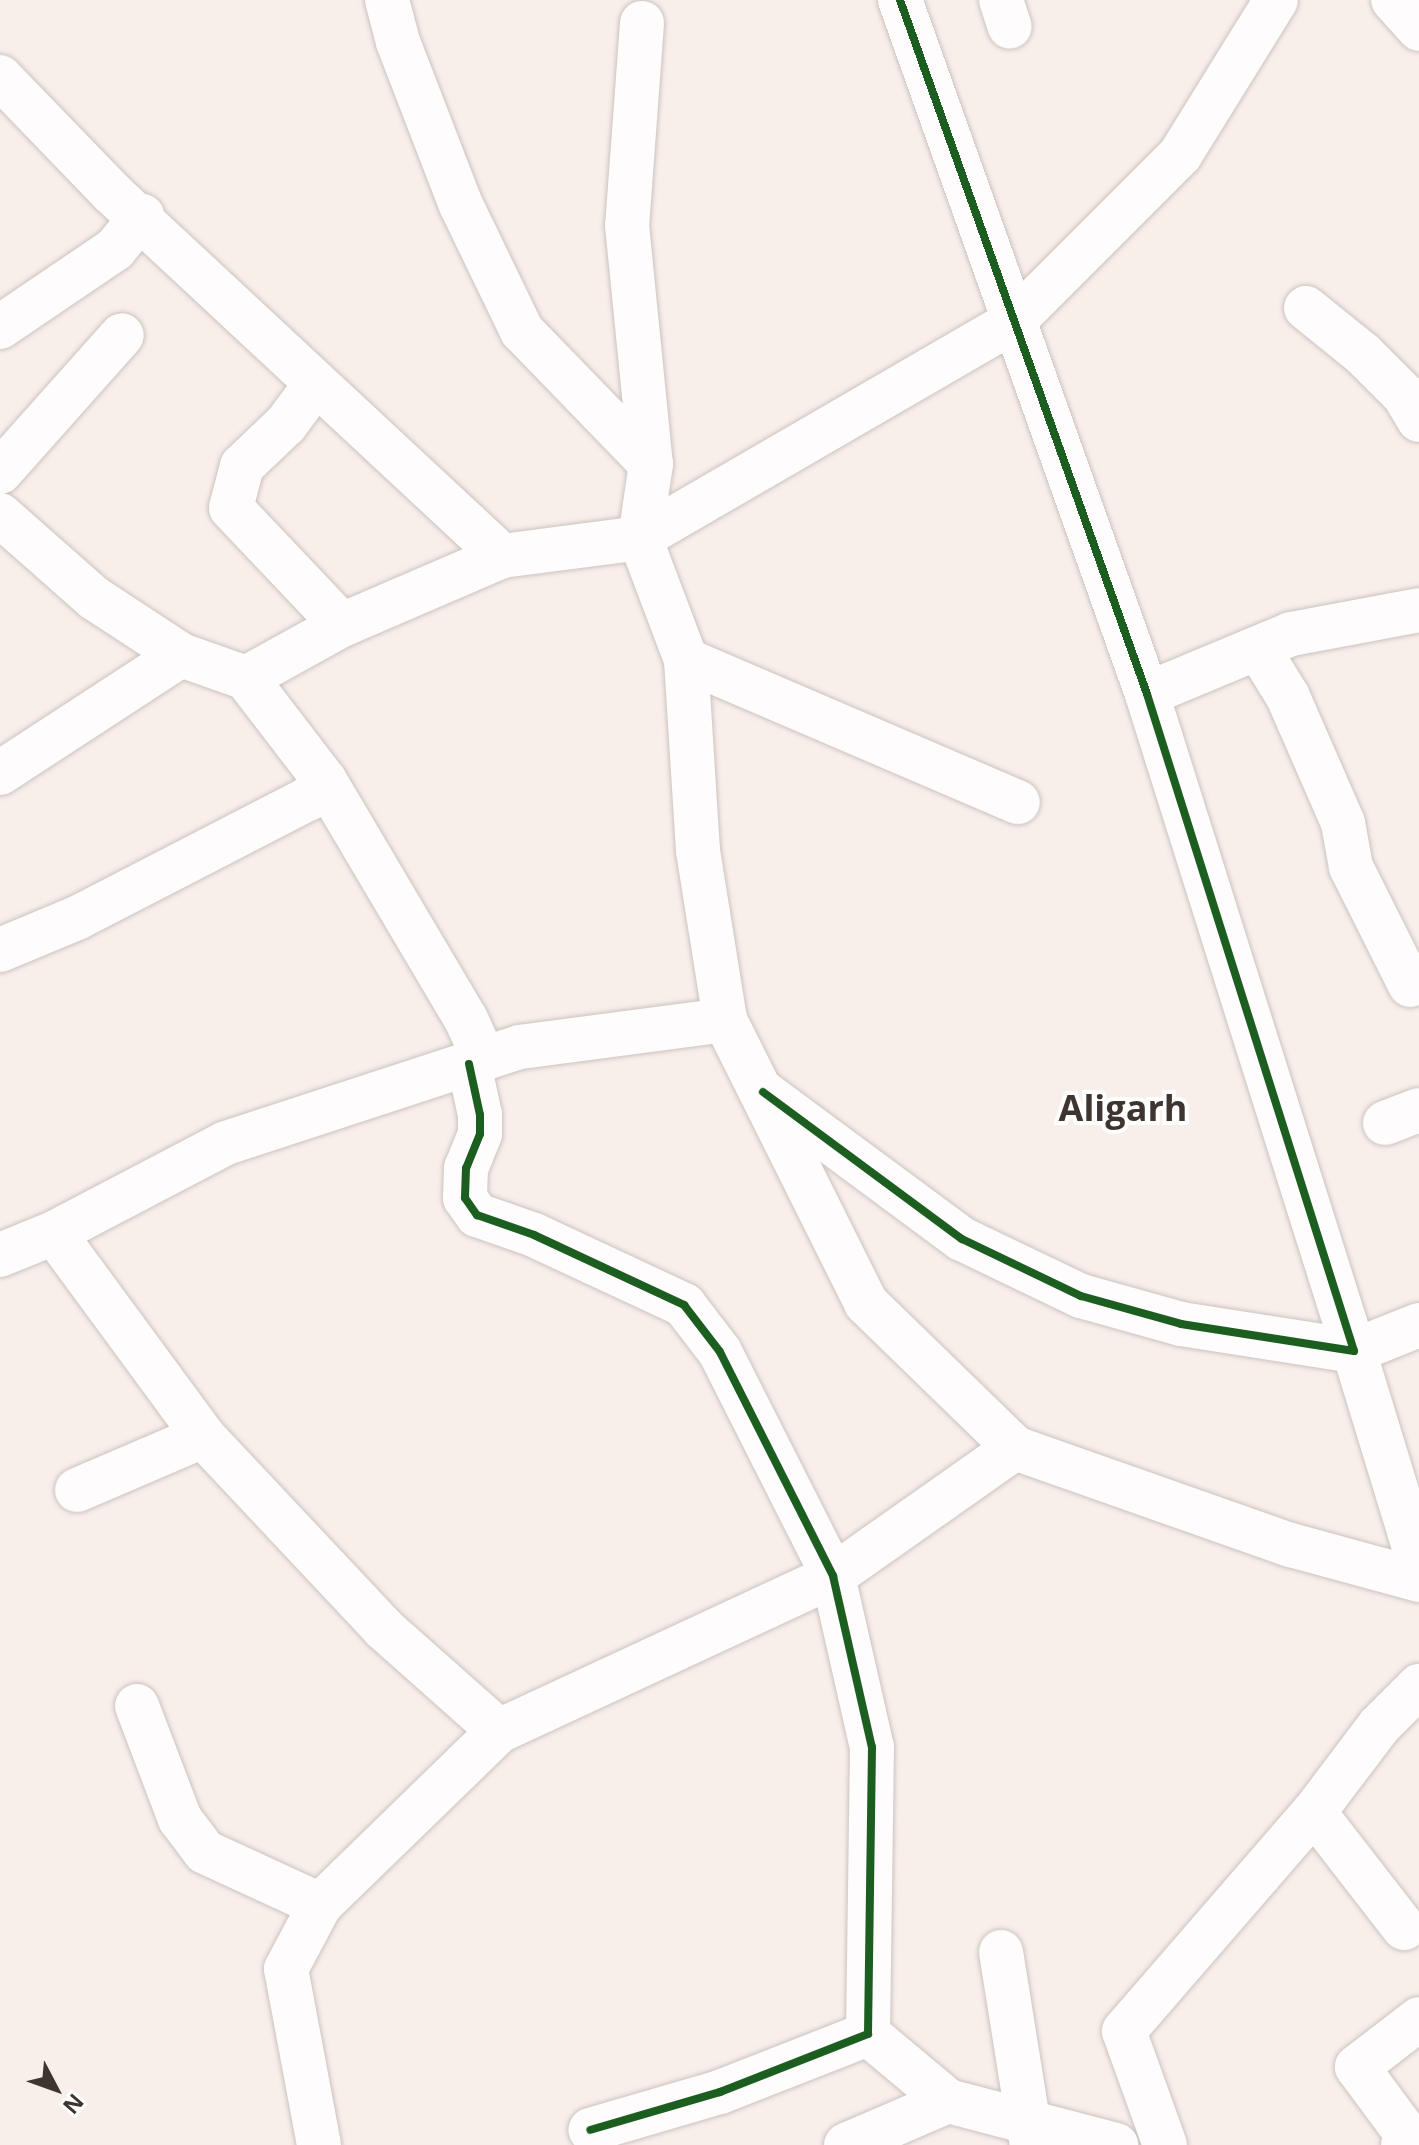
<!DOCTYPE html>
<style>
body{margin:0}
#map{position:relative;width:1419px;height:2145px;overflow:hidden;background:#f8eeea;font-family:"Open Sans",sans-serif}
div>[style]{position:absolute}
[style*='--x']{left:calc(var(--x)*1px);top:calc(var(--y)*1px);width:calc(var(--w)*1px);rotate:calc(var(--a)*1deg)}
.roads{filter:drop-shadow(0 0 2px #cbc3bf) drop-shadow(0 0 2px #cbc3bf)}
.minor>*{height:44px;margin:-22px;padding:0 22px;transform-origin:22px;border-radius:22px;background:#fefcfc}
.major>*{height:44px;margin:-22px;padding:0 22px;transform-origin:22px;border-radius:22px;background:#fefcfc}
.cycleway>*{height:8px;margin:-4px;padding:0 4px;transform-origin:4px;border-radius:4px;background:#1b5e20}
span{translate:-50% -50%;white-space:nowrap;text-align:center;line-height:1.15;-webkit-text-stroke:8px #fff;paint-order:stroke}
.town-label{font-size:36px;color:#3e3531;font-weight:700}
.north{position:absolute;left:16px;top:2049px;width:80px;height:80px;-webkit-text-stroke:6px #fff;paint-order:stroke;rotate:131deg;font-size:22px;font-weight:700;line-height:32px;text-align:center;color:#3e3531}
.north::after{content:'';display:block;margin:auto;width:28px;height:36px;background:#3e3531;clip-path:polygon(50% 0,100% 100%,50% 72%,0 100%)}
</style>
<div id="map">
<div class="roads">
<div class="minor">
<i style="--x:387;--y:0;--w:43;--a:75.3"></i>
<i style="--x:398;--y:42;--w:175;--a:68.9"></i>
<i style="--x:461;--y:205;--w:140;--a:64.2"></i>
<i style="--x:522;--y:331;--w:185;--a:45.9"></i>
<i style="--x:1001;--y:0;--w:28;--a:72"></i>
<i style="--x:1393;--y:0;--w:39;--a:48"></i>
<i style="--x:642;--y:23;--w:203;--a:94.2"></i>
<i style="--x:627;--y:225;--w:240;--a:84.3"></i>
<i style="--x:651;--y:464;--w:75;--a:98.5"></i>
<i style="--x:640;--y:538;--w:130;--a:69.3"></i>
<i style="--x:686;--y:660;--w:191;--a:86.4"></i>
<i style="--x:698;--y:851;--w:171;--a:80.9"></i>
<i style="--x:725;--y:1020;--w:316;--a:63.5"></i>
<i style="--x:866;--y:1303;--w:208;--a:44.2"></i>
<i style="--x:1015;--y:1448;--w:293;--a:19.4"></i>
<i style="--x:1291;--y:1545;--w:133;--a:15.3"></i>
<i style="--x:0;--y:77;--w:161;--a:46"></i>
<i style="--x:112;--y:193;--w:533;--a:42.95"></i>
<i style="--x:1306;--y:308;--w:73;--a:38.9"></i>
<i style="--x:1363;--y:354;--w:58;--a:45"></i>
<i style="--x:1404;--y:395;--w:29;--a:59"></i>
<i style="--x:0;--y:327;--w:139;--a:-34.1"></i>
<i style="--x:115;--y:249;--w:43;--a:-50.7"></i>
<i style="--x:315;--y:385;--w:49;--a:126.6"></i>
<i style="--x:286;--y:424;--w:61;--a:136.3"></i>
<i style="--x:242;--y:466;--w:43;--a:104.7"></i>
<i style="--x:231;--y:508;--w:161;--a:46.5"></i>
<i style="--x:0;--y:472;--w:183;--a:-48.3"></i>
<i style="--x:0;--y:515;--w:125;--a:41.4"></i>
<i style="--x:94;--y:598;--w:104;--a:33.2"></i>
<i style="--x:181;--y:655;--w:69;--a:19.5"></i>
<i style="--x:246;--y:678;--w:130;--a:52.5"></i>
<i style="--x:325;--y:781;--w:277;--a:59.4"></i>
<i style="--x:466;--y:1019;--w:44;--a:65.8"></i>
<i style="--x:1258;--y:648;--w:57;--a:58.5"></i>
<i style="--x:1288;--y:697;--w:137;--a:66.4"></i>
<i style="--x:1343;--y:823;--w:45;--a:79.7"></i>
<i style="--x:1351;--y:867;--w:132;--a:63.4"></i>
<i style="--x:686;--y:660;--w:361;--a:23.2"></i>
<i style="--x:246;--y:678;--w:110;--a:-28.9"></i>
<i style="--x:342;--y:625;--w:174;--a:-23.3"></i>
<i style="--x:502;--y:556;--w:139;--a:-7.4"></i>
<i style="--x:640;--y:538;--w:432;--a:-30.1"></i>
<i style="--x:1014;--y:321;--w:235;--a:-45"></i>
<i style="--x:1180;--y:155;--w:182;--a:-58.2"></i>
<i style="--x:1147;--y:694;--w:156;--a:-22.6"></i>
<i style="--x:1291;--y:634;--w:130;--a:-10.6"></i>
<i style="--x:0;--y:773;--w:216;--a:-33.1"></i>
<i style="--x:0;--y:950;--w:83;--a:-22.6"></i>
<i style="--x:77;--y:918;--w:260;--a:-27.3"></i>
<i style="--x:308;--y:799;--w:25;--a:-47"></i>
<i style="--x:469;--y:1064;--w:52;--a:77.8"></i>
<i style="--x:480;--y:1115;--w:19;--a:90"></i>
<i style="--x:480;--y:1134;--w:37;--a:112"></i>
<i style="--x:466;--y:1168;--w:30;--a:92"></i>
<i style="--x:465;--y:1198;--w:21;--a:55"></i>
<i style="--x:477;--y:1215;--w:60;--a:19.3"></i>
<i style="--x:534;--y:1235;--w:166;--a:25"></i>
<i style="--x:684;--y:1305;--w:59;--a:52.5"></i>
<i style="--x:720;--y:1352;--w:251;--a:63.2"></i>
<i style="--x:833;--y:1576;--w:175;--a:77.2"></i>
<i style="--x:872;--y:1747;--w:287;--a:90.8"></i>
<i style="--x:868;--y:2034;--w:159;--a:158.6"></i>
<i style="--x:720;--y:2092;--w:135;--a:163.7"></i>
<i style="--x:763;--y:1092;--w:247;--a:36.5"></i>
<i style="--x:962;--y:1239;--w:132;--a:25.6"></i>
<i style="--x:1081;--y:1296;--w:104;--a:15.6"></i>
<i style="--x:1181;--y:1324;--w:175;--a:8.9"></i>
<i style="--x:1354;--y:1351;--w:689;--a:-107.49"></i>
<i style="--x:1147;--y:694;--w:737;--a:-109.59"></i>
<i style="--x:1385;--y:1123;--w:36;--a:-21"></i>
<i style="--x:54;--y:1233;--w:252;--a:53.7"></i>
<i style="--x:203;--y:1436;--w:263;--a:46.8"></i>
<i style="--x:383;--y:1628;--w:155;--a:41.6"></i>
<i style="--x:0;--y:1255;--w:58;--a:-22.2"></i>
<i style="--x:54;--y:1233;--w:194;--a:-27.6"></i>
<i style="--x:226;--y:1143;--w:309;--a:-18.1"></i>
<i style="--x:520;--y:1047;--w:207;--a:-7.5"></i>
<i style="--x:77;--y:1490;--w:137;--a:-23.2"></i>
<i style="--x:137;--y:1706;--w:121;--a:69.2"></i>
<i style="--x:180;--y:1819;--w:41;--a:52.9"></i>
<i style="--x:205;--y:1852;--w:127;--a:24.7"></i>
<i style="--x:1314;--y:1812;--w:147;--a:52.2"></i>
<i style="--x:1001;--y:1952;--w:195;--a:80.9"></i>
<i style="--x:868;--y:2034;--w:104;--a:39.9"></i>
<i style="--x:948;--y:2101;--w:174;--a:14.7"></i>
<i style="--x:319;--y:2145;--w:179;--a:-100.6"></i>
<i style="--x:286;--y:1969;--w:72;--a:-62"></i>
<i style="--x:320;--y:1905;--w:250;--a:-44.2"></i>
<i style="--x:499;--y:1731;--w:368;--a:-24.9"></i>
<i style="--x:833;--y:1576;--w:223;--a:-35.1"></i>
<i style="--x:846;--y:2145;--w:111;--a:-23.3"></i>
<i style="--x:1165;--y:2145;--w:121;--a:-109.8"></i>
<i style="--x:1124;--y:2031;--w:290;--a:-49.1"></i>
<i style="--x:1314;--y:1812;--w:108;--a:-52.9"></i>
<i style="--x:1379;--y:1726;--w:57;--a:-45"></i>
<i style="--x:1403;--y:2145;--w:10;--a:-61"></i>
<i style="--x:1408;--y:2136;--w:86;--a:-126.5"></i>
<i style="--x:1357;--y:2067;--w:78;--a:-37.7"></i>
</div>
<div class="major">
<i style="--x:1419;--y:1325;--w:70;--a:158.2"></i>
<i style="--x:1354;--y:1351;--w:223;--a:73"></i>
</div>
</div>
<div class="cycleway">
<i style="--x:469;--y:1064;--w:52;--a:77.8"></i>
<i style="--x:480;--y:1115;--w:19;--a:90"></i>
<i style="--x:480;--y:1134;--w:37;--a:112"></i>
<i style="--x:466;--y:1168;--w:30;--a:92"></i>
<i style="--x:465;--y:1198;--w:21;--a:55"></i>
<i style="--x:477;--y:1215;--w:60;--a:19.3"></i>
<i style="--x:534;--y:1235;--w:166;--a:25"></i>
<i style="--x:684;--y:1305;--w:59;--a:52.5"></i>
<i style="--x:720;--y:1352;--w:251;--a:63.2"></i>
<i style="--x:833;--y:1576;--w:175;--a:77.2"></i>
<i style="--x:872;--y:1747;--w:287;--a:90.8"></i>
<i style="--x:868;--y:2034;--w:159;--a:158.6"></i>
<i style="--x:720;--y:2092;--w:135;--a:163.7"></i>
<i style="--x:763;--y:1092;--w:247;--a:36.5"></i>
<i style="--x:962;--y:1239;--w:132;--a:25.6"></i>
<i style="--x:1081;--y:1296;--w:104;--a:15.6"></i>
<i style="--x:1181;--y:1324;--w:175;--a:8.9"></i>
<i style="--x:1354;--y:1351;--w:689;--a:-107.49"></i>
<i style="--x:1147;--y:694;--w:737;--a:-109.59"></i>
</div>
<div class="town-label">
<span style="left:1123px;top:1108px">Aligarh</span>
</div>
<div class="north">N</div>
</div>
